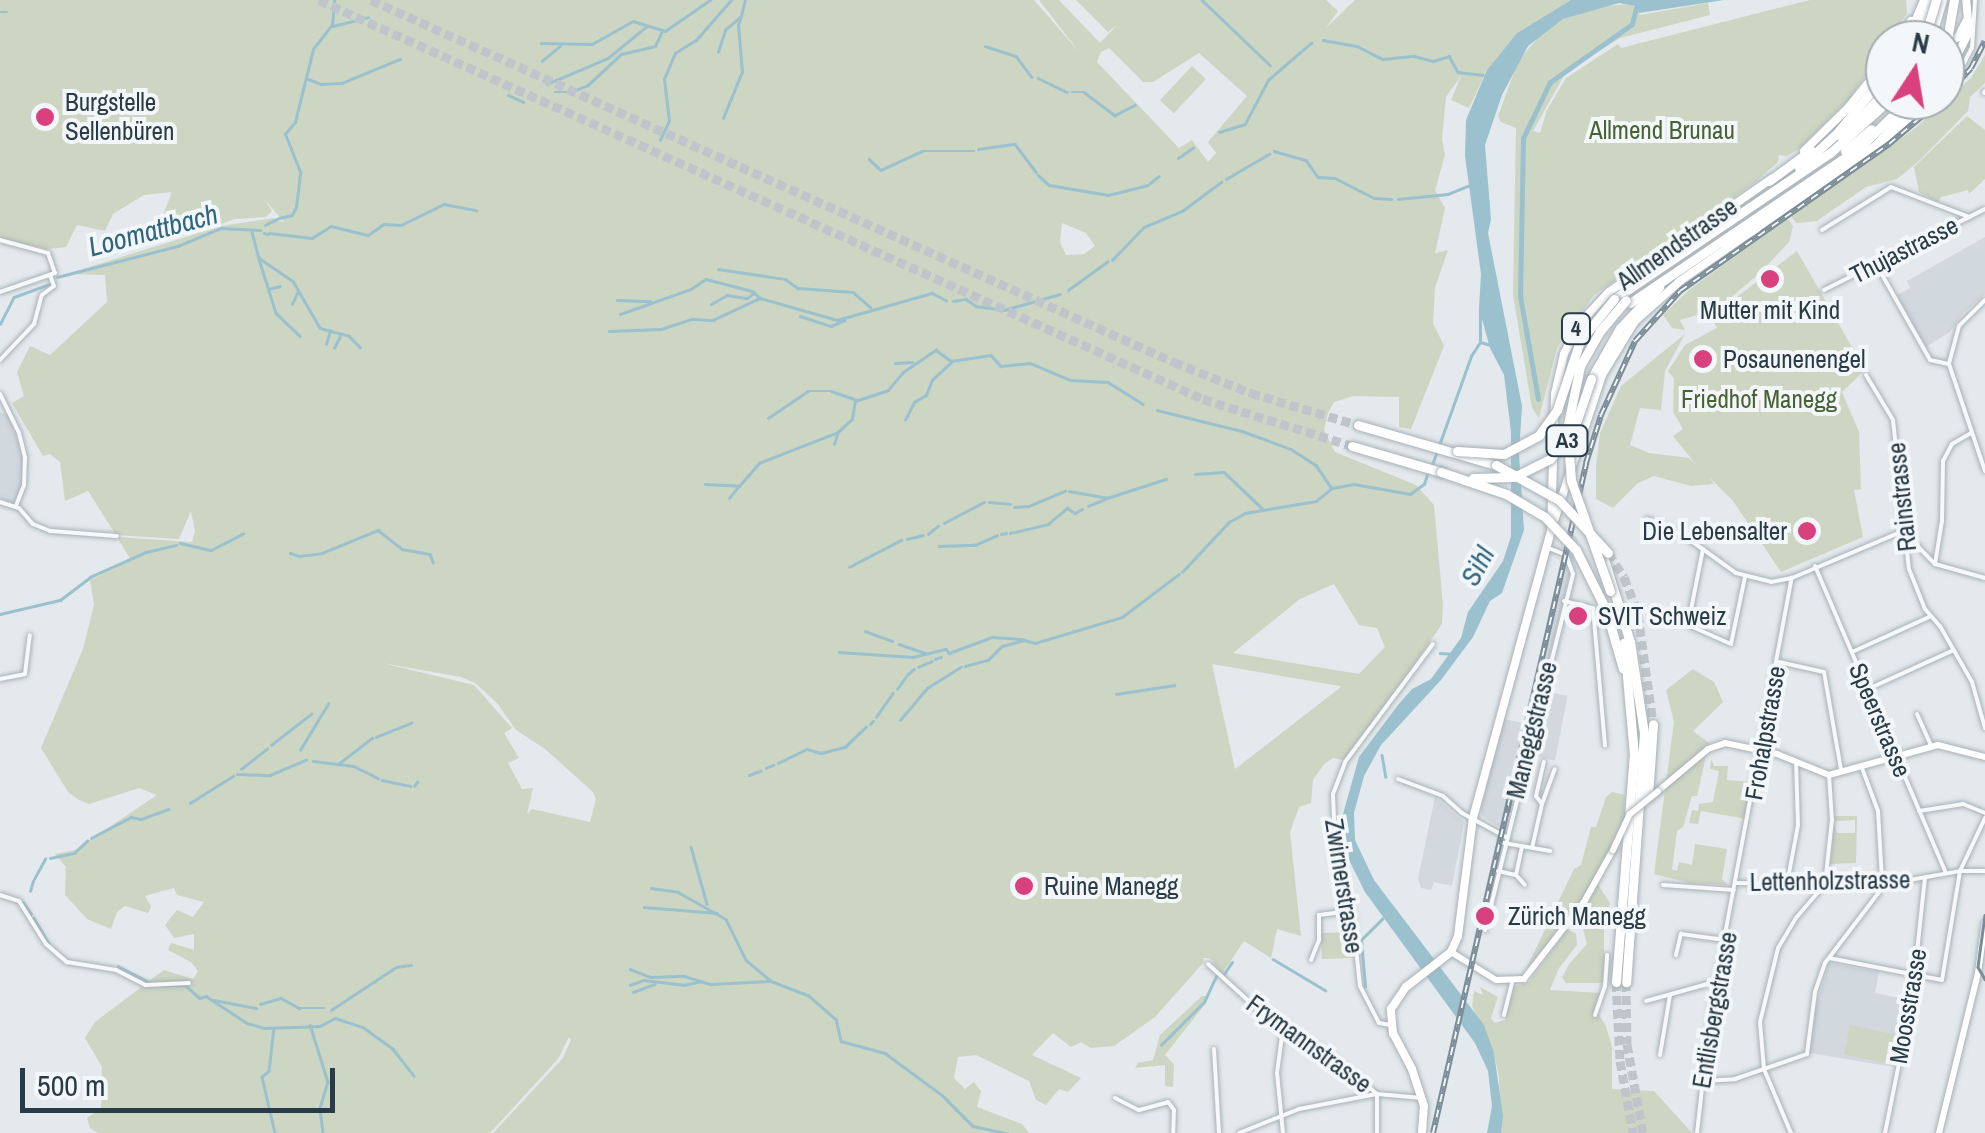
<!DOCTYPE html>
<meta charset="utf-8">
<style>
body{margin:0}
#map{position:relative;width:1985px;height:1133px;overflow:hidden;background:#e3e9ec;font-family:"Archivo Narrow",sans-serif}
div>[style]{position:absolute}
[style*='--x']{left:calc(var(--x)*1px);top:calc(var(--y)*1px);width:calc(var(--w)*1px);rotate:calc(var(--a)*1deg)}
.built>*{inset:0;background:#d1d8de;transform-origin:0 0}
.green>*{inset:0;background:#cdd6c3;transform-origin:0 0}
.water>*{inset:0;background:#9bc1ce}
.stream>*{height:2.5px;margin:-1.25px;padding:0 1.25px;transform-origin:1.25px;border-radius:1.25px;background:#9bc1ce}
.canal>*{height:5px;margin:-2.5px;padding:0 2.5px;transform-origin:2.5px;border-radius:2.5px;background:#9bc1ce}
.motorway-tunnel>*{height:9px;margin-top:-4.5px;transform-origin:0;background:repeating-linear-gradient(90deg,#bec6cb 0 9px,transparent 0 13.5px)}
.roads{filter:drop-shadow(0 0 2px #a7b1b7) drop-shadow(0 0 2px #a7b1b7)}
.minor>*{height:4px;margin:-2px;padding:0 2px;transform-origin:2px;border-radius:2px;background:#f6f8fa}
.secondary>*{height:6px;margin:-3px;padding:0 3px;transform-origin:3px;border-radius:3px;background:#fff}
.primary>*{height:8px;margin:-4px;padding:0 4px;transform-origin:4px;border-radius:4px;background:#fff}
.motorway>*{height:9px;margin:-4.5px;padding:0 4.5px;transform-origin:4.5px;border-radius:4.5px;background:#fff}
.tram>*{height:2.5px;margin:-1.25px;padding:0 1.25px;transform-origin:1.25px;border-radius:1.25px;background:#7b8c97}
.rail>*{height:6px;margin-top:-3px;transform-origin:0;background:repeating-linear-gradient(90deg,#f3f7f9 0 8px,#7b8c97 0 16px);box-sizing:border-box;border-block:2px solid #7b8c97}
.bridges{filter:drop-shadow(0 0 2px #a7b1b7) drop-shadow(0 0 2px #a7b1b7)}
.secondary-bridge>*{height:6px;margin:-3px;padding:0 3px;transform-origin:3px;border-radius:3px;background:#fff}
.motorway-bridge>*{height:9px;margin:-4.5px;padding:0 4.5px;transform-origin:4.5px;border-radius:4.5px;background:#fff}
.dots>*{width:28px;height:28px;translate:-50% -50%;box-sizing:border-box;border:5px solid #f3f7f9;border-radius:50%}
span{translate:-50% -50%;white-space:nowrap;text-align:center;line-height:1.15;-webkit-text-stroke:8px #f3f7f9;paint-order:stroke}
.shield-label span{padding:2px 8px;background:#f3f7f9;border:2px solid;border-radius:8px;-webkit-text-stroke-width:0}
.shield-label{font-size:22px;color:#293b46;font-weight:700}
.poi-label{font-size:25px;color:#293b46}
.left{translate:0 -50%;text-align:left}
.right{translate:-100% -50%;text-align:right}
.park-label{font-size:25px;color:#496235}
.street-label{font-size:25px;color:#293b46}
.water-label{font-size:28px;color:#30667d;font-style:italic}
.north{position:absolute;left:1865px;top:20px;width:100px;height:100px;box-sizing:border-box;background:#f3f7f9;border:2px solid #a2acb1;border-radius:50%;rotate:12deg;font-size:28px;font-weight:700;line-height:40px;text-align:center;color:#293b46}
.north::after{content:'';display:block;margin:auto;width:35px;height:45px;background:#d8407e;clip-path:polygon(50% 0,100% 100%,50% 72%,0 100%)}
.scale{position:absolute;left:20px;top:1068px;width:315px;height:45px;box-sizing:border-box;border:5px solid #293b46;border-top:0;padding-left:12px;font-size:30px;line-height:35px;white-space:nowrap;color:#293b46;-webkit-text-stroke:8px #f3f7f9;paint-order:stroke}
</style>
<div id="map">
<div class="built">
<i style="clip-path:polygon(1985px 237px,1985px 294px,1962px 314px,1950px 332px,1926px 347px,1897px 295px,1910px 288px,1907px 281px)"></i>
<i style="clip-path:polygon(0 412px,9px 415px,23px 458px,23px 484px,13px 503px,0 499px)"></i>
<i style="clip-path:polygon(1570px 529px,1578px 540px,1474px 965px,1469px 962px,1499px 827px,1482px 816px,1481px 808px,1504px 719px,1523px 723px)"></i>
<i style="left:1543px;top:691px;width:25px;height:66px;rotate:11deg"></i>
<i style="clip-path:polygon(1435px 797px,1464px 822px,1452px 886px,1434px 882px,1431px 890px,1421px 888px,1418px 879px)"></i>
<i style="clip-path:polygon(1829px 963px,1879px 972px,1875px 993px,1909px 1000px,1894px 1067px,1810px 1053px,1813px 1016px)"></i>
</div>
<div class="green">
<i style="clip-path:polygon(evenodd,0 0,1034px 0,1080px 53px,1039px 0,1059px 0,1100px 43px,1117px 25px,1108px 32px,1076px 0,1326px 0,1338px 11px,1326px 28px,1355px 0,1571px 0,1517px 33px,1487px 70px,1469px 108px,1451px 100px,1461px 76px,1446px 97px,1442px 139px,1445px 155px,1435px 190px,1445px 208px,1435px 253px,1448px 250px,1435px 288px,1433px 323px,1444px 346px,1411px 429px,1399px 427px,1399px 397px,1353px 396px,1334px 402px,1328px 413px,1324px 430px,1335px 452px,1416px 485px,1434px 505px,1443px 605px,1442px 624px,1393px 695px,1343px 760px,1333px 758px,1324px 764px,1313px 780px,1311px 803px,1299px 807px,1290px 832px,1301px 936px,1277px 929px,1271px 958px,1244px 941px,1222px 974px,1210px 958px,1203px 958px,1204px 962px,1155px 1017px,1114px 1046px,1091px 1048px,1081px 1042px,1071px 1047px,1053px 1033px,1032px 1055px,1081px 1078px,1068px 1092px,1059px 1089px,1046px 1105px,1036px 1100px,1029px 1081px,976px 1055px,958px 1057px,954px 1078px,965px 1089px,974px 1082px,981px 1091px,977px 1107px,1022px 1124px,1029px 1133px,493px 1133px,563px 1058px,571px 1040px,569px 1037px,558px 1059px,490px 1133px,98px 1133px,90px 1128px,87px 1118px,101px 1108px,102px 1067px,85px 1038px,95px 1022px,164px 970px,193px 979px,198px 971px,191px 962px,168px 950px,171px 943px,194px 950px,194px 934px,174px 938px,165px 925px,177px 910px,193px 917px,204px 902px,177px 895px,174px 888px,145px 896px,151px 907px,148px 913px,125px 906px,117px 912px,111px 929px,87px 919px,65px 895px,66px 867px,55px 854px,75px 850px,157px 795px,139px 788px,89px 804px,79px 800px,68px 792px,41px 748px,83px 649px,94px 605px,90px 580px,131px 560px,117px 537px,192px 542px,195px 531px,191px 511px,179px 539px,116px 535px,88px 491px,65px 501px,60px 462px,50px 454px,43px 456px,12px 403px,24px 396px,17px 372px,30px 346px,50px 355px,107px 302px,105px 275px,67px 274px,221px 226px,274px 218px,285px 223px,265px 200px,272px 211px,266px 217px,235px 219px,189px 235px,183px 221px,163px 215px,172px 192px,144px 195px,113px 214px,105px 231px,77px 225px,66px 247px,46px 249px,0 238px,0 0,1109px 48px,1143px 82px,1153px 82px,1199px 53px,1247px 96px,1208px 142px,1216px 153px,1208px 162px,1192px 140px,1179px 148px,1097px 62px,1101px 52px,1109px 48px,0 0,1062px 223px,1086px 233px,1095px 246px,1084px 254px,1066px 255px,1060px 242px,1062px 223px,0 0,1334px 584px,1359px 625px,1377px 628px,1385px 647px,1359px 674px,1233px 653px,1300px 599px,1334px 584px,0 0,382px 663px,461px 677px,475px 683px,497px 703px,516px 730px,545px 749px,593px 792px,596px 799px,590px 822px,532px 809px,527px 814px,533px 788px,522px 789px,508px 763px,519px 758px,504px 733px,512px 728px,474px 685px,382px 663px,0 0,1212px 664px,1340px 686px,1341px 687px,1235px 769px,1212px 664px)"></i>
<i style="clip-path:polygon(1810px 0,1906px 0,1907px 13px,1851px 97px,1800px 148px,1787px 156px,1779px 155px,1778px 162px,1754px 183px,1593px 296px,1557px 348px,1539px 418px,1532px 408px,1513px 295px,1516px 128px,1501px 122px,1498px 116px,1518px 61px,1543px 32px,1563px 19px,1605px 6px,1632px 4px,1640px 15px,1708px 3px,1710px 15px,1620px 38px,1566px 72px,1533px 131px,1540px 133px,1547px 110px,1566px 78px,1618px 44px,1621px 48px)"></i>
<i style="clip-path:polygon(1985px 55px,1985px 83px,1970px 97px,1968px 111px,1919px 161px,1897px 179px,1866px 187px,1817px 221px,1796px 223px,1791px 216px,1914px 129px,1971px 78px)"></i>
<i style="left:1192px;top:66px;width:19px;height:47px;rotate:43deg"></i>
<i style="clip-path:polygon(1967px 116px,1985px 130px,1985px 179px,1969px 194px,1968px 190px,1941px 197px,1938px 202px,1919px 192px,1914px 167px)"></i>
<i style="clip-path:polygon(1787px 218px,1793px 226px,1789px 242px,1760px 273px,1717px 309px,1680px 320px,1685px 330px,1672px 328px,1663px 315px,1689px 290px)"></i>
<i style="clip-path:polygon(1797px 251px,1865px 370px,1842px 392px,1859px 432px,1861px 489px,1854px 490px,1863px 537px,1781px 572px,1733px 501px,1709px 477px,1714px 484px,1691px 486px,1654px 476px,1638px 483px,1613px 508px,1596px 499px,1596px 467px,1600px 433px,1621px 386px,1685px 334px,1665px 371px,1661px 410px,1640px 408px,1630px 445px,1649px 453px,1689px 458px,1697px 466px,1673px 436px,1683px 429px,1673px 412px,1674px 379px,1668px 371px,1685px 345px,1717px 328px,1713px 320px,1717px 312px)"></i>
<i style="clip-path:polygon(1693px 669px,1714px 682px,1723px 702px,1693px 731px,1709px 743px,1697px 796px,1692px 796px,1683px 827px,1677px 831px,1672px 869px,1677px 871px,1679px 862px,1692px 865px,1695px 844px,1727px 849px,1722px 879px,1728px 885px,1690px 883px,1654px 874px,1674px 722px,1666px 690px)"></i>
<i style="clip-path:polygon(1711px 759px,1714px 766px,1728px 766px,1727px 780px,1752px 782px,1746px 819px,1701px 811px,1698px 824px,1689px 823px,1692px 810px,1698px 811px,1699px 804px,1713px 802px,1719px 771px,1710px 769px)"></i>
<i style="clip-path:polygon(1612px 792px,1625px 795px,1623px 820px,1595px 880px,1610px 903px,1608px 913px,1576px 913px,1526px 969px,1574px 869px,1581px 865px,1591px 827px,1596px 827px,1606px 797px)"></i>
<i style="clip-path:polygon(1834px 816px,1857px 816px,1856px 863px,1830px 864px,1834px 824px,1837px 833px,1855px 833px,1855px 820px,1835px 821px)"></i>
<i style="clip-path:polygon(1588px 916px,1604px 922px,1604px 983px,1566px 983px,1562px 978px,1569px 964px,1587px 944px,1582px 925px)"></i>
<i style="clip-path:polygon(1567px 930px,1576px 933px,1577px 945px,1559px 968px,1550px 990px,1601px 993px,1595px 1008px,1606px 1026px,1612px 1047px,1612px 1089px,1654px 1091px,1692px 1133px,1501px 1133px,1499px 1077px,1494px 1053px,1472px 1006px,1474px 991px,1483px 995px,1480px 987px,1498px 997px,1491px 1018px,1495px 1023px,1505px 1020px,1513px 987px,1529px 982px)"></i>
<i style="left:1352px;top:932px;width:26px;height:31px;rotate:88deg"></i>
<i style="clip-path:polygon(1202px 996px,1207px 996px,1206px 1003px,1165px 1055px,1174px 1064px,1173px 1087px,1165px 1086px,1165px 1065px,1135px 1068px,1138px 1063px,1153px 1060px,1160px 1035px)"></i>
<i style="left:1850px;top:1025px;width:49px;height:30px;rotate:12deg"></i>
</div>
<div class="water">
<i style="clip-path:polygon(1571px 0,1724px 0,1639px 13px,1636px 6px,1619px 3px,1563px 19px,1528px 46px,1502px 95px,1485px 145px,1491px 219px,1488px 233px,1522px 406px,1519px 454px,1524px 530px,1502px 593px,1490px 601px,1473px 637px,1441px 680px,1381px 745px,1364px 776px,1354px 813px,1355px 840px,1374px 880px,1484px 1025px,1494px 1053px,1503px 1116px,1501px 1133px,1487px 1133px,1492px 1106px,1488px 1071px,1475px 1043px,1365px 892px,1349px 860px,1343px 814px,1359px 757px,1398px 705px,1412px 689px,1431px 679px,1461px 638px,1468px 612px,1503px 561px,1511px 536px,1511px 432px,1504px 375px,1490px 348px,1479px 308px,1481px 274px,1465px 156px,1466px 120px,1487px 70px,1517px 33px)"></i>
</div>
<div class="stream">
<i style="--x:1202;--y:0;--w:94;--a:43.7"></i>
<i style="--x:0;--y:12;--w:7;--a:0"></i>
<i style="--x:333;--y:26;--w:36;--a:-14"></i>
<i style="--x:1323;--y:40;--w:35;--a:10"></i>
<i style="--x:1357;--y:46;--w:29;--a:27"></i>
<i style="--x:1383;--y:59;--w:31;--a:-6"></i>
<i style="--x:1414;--y:56;--w:20;--a:15"></i>
<i style="--x:1433;--y:61;--w:17;--a:-17"></i>
<i style="--x:1449;--y:56;--w:18;--a:61"></i>
<i style="--x:1458;--y:72;--w:25;--a:7"></i>
<i style="--x:541;--y:43;--w:51;--a:1.1"></i>
<i style="--x:592;--y:44;--w:47;--a:-29.3"></i>
<i style="--x:633;--y:21;--w:34;--a:17"></i>
<i style="--x:665;--y:31;--w:55;--a:-34.6"></i>
<i style="--x:985;--y:46;--w:33;--a:18"></i>
<i style="--x:1016;--y:56;--w:26;--a:53"></i>
<i style="--x:718;--y:52;--w:23;--a:-72"></i>
<i style="--x:725;--y:30;--w:21;--a:-41"></i>
<i style="--x:741;--y:16;--w:16;--a:-76"></i>
<i style="--x:542;--y:61;--w:23;--a:-40"></i>
<i style="--x:1038;--y:78;--w:32;--a:26"></i>
<i style="--x:308;--y:79;--w:14;--a:21"></i>
<i style="--x:321;--y:84;--w:21;--a:-3"></i>
<i style="--x:342;--y:83;--w:63;--a:-22.5"></i>
<i style="--x:547;--y:84;--w:66;--a:-23.1"></i>
<i style="--x:608;--y:58;--w:50;--a:-39.4"></i>
<i style="--x:555;--y:92;--w:16;--a:0"></i>
<i style="--x:571;--y:92;--w:18;--a:-22"></i>
<i style="--x:588;--y:85;--w:45;--a:-43.2"></i>
<i style="--x:621;--y:54;--w:35;--a:-13"></i>
<i style="--x:655;--y:46;--w:17;--a:-65"></i>
<i style="--x:1072;--y:92;--w:12;--a:0"></i>
<i style="--x:1084;--y:92;--w:39;--a:37"></i>
<i style="--x:1115;--y:115;--w:22;--a:-27"></i>
<i style="--x:508;--y:95;--w:17;--a:24"></i>
<i style="--x:723;--y:118;--w:50;--a:-67.6"></i>
<i style="--x:742;--y:72;--w:47;--a:-94.9"></i>
<i style="--x:738;--y:25;--w:9;--a:-72"></i>
<i style="--x:1219;--y:132;--w:27;--a:-17"></i>
<i style="--x:1245;--y:124;--w:50;--a:-62.4"></i>
<i style="--x:1268;--y:80;--w:57;--a:-40.7"></i>
<i style="--x:660;--y:140;--w:21;--a:-65"></i>
<i style="--x:669;--y:121;--w:42;--a:-96.8"></i>
<i style="--x:664;--y:79;--w:28;--a:-67"></i>
<i style="--x:675;--y:53;--w:25;--a:-32"></i>
<i style="--x:696;--y:40;--w:53;--a:-48.8"></i>
<i style="--x:978;--y:149;--w:37;--a:-8"></i>
<i style="--x:1015;--y:144;--w:35;--a:53"></i>
<i style="--x:1274;--y:151;--w:33;--a:16"></i>
<i style="--x:1306;--y:160;--w:21;--a:55"></i>
<i style="--x:1318;--y:177;--w:17;--a:3"></i>
<i style="--x:1335;--y:178;--w:44;--a:27.1"></i>
<i style="--x:1374;--y:198;--w:17;--a:3"></i>
<i style="--x:1178;--y:158;--w:18;--a:-34"></i>
<i style="--x:869;--y:159;--w:16;--a:43"></i>
<i style="--x:881;--y:170;--w:45;--a:-24.9"></i>
<i style="--x:922;--y:151;--w:52;--a:0"></i>
<i style="--x:1038;--y:175;--w:15;--a:42"></i>
<i style="--x:1049;--y:185;--w:60;--a:9.6"></i>
<i style="--x:1108;--y:195;--w:41;--a:-14"></i>
<i style="--x:1226;--y:179;--w:50;--a:-30.2"></i>
<i style="--x:1150;--y:183;--w:11;--a:-38"></i>
<i style="--x:1398;--y:199;--w:50;--a:-5.7"></i>
<i style="--x:1448;--y:194;--w:27;--a:-22"></i>
<i style="--x:279;--y:218;--w:13;--a:-13"></i>
<i style="--x:292;--y:215;--w:9;--a:-63"></i>
<i style="--x:296;--y:207;--w:35;--a:-83"></i>
<i style="--x:300;--y:172;--w:41;--a:-111.5"></i>
<i style="--x:285;--y:134;--w:16;--a:-50"></i>
<i style="--x:295;--y:122;--w:75;--a:-76.1"></i>
<i style="--x:313;--y:49;--w:31;--a:-52"></i>
<i style="--x:332;--y:25;--w:25;--a:-85"></i>
<i style="--x:265;--y:225;--w:13;--a:-27"></i>
<i style="--x:252;--y:232;--w:27;--a:75"></i>
<i style="--x:259;--y:258;--w:41;--a:34.1"></i>
<i style="--x:293;--y:281;--w:54;--a:60.1"></i>
<i style="--x:320;--y:328;--w:30;--a:15"></i>
<i style="--x:349;--y:336;--w:16;--a:45"></i>
<i style="--x:264;--y:233;--w:4;--a:14"></i>
<i style="--x:269;--y:233;--w:43;--a:6.6"></i>
<i style="--x:312;--y:238;--w:22;--a:-32"></i>
<i style="--x:331;--y:226;--w:38;--a:14"></i>
<i style="--x:368;--y:235;--w:19;--a:-35"></i>
<i style="--x:384;--y:224;--w:17;--a:3"></i>
<i style="--x:401;--y:225;--w:48;--a:-26"></i>
<i style="--x:444;--y:204;--w:33;--a:11"></i>
<i style="--x:259;--y:259;--w:57;--a:72.5"></i>
<i style="--x:276;--y:313;--w:33;--a:44"></i>
<i style="--x:1112;--y:260;--w:46;--a:-45.9"></i>
<i style="--x:1144;--y:227;--w:41;--a:-22.8"></i>
<i style="--x:1182;--y:211;--w:49;--a:-36.6"></i>
<i style="--x:718;--y:269;--w:68;--a:8.5"></i>
<i style="--x:785;--y:279;--w:16;--a:35"></i>
<i style="--x:798;--y:288;--w:55;--a:4.2"></i>
<i style="--x:853;--y:292;--w:23;--a:41"></i>
<i style="--x:57;--y:277;--w:125;--a:-14.4"></i>
<i style="--x:178;--y:246;--w:47;--a:-22.7"></i>
<i style="--x:221;--y:228;--w:39;--a:3"></i>
<i style="--x:268;--y:289;--w:12;--a:-14"></i>
<i style="--x:1068;--y:290;--w:49;--a:-35.9"></i>
<i style="--x:617;--y:300;--w:33;--a:2"></i>
<i style="--x:953;--y:301;--w:13;--a:-9"></i>
<i style="--x:966;--y:299;--w:12;--a:35"></i>
<i style="--x:976;--y:306;--w:28;--a:8"></i>
<i style="--x:1004;--y:310;--w:58;--a:-15.9"></i>
<i style="--x:292;--y:304;--w:14;--a:-65"></i>
<i style="--x:711;--y:304;--w:18;--a:-29"></i>
<i style="--x:727;--y:295;--w:20;--a:9"></i>
<i style="--x:747;--y:298;--w:9;--a:-36"></i>
<i style="--x:620;--y:314;--w:75;--a:-19.4"></i>
<i style="--x:691;--y:289;--w:18;--a:-34"></i>
<i style="--x:706;--y:279;--w:48;--a:14.6"></i>
<i style="--x:752;--y:291;--w:11;--a:41"></i>
<i style="--x:800;--y:316;--w:33;--a:18"></i>
<i style="--x:831;--y:326;--w:15;--a:-23"></i>
<i style="--x:0;--y:324;--w:30;--a:-63"></i>
<i style="--x:14;--y:297;--w:37;--a:-20"></i>
<i style="--x:609;--y:331;--w:52;--a:-2.2"></i>
<i style="--x:661;--y:329;--w:33;--a:-18"></i>
<i style="--x:692;--y:319;--w:21;--a:3"></i>
<i style="--x:713;--y:320;--w:52;--a:-25.1"></i>
<i style="--x:760;--y:298;--w:80;--a:15.9"></i>
<i style="--x:837;--y:320;--w:99;--a:-15.9"></i>
<i style="--x:932;--y:293;--w:16;--a:27"></i>
<i style="--x:1480;--y:340;--w:30;--a:-90"></i>
<i style="--x:326;--y:344;--w:14;--a:-73"></i>
<i style="--x:334;--y:348;--w:13;--a:-63"></i>
<i style="--x:895;--y:363;--w:17;--a:-3"></i>
<i style="--x:1157;--y:410;--w:88;--a:13.9"></i>
<i style="--x:1242;--y:431;--w:52;--a:20.2"></i>
<i style="--x:1291;--y:449;--w:30;--a:33"></i>
<i style="--x:1316;--y:465;--w:27;--a:56"></i>
<i style="--x:768;--y:418;--w:48;--a:-34"></i>
<i style="--x:808;--y:391;--w:23;--a:0"></i>
<i style="--x:831;--y:391;--w:28;--a:19"></i>
<i style="--x:905;--y:420;--w:20;--a:-63"></i>
<i style="--x:914;--y:402;--w:14;--a:-30"></i>
<i style="--x:926;--y:395;--w:16;--a:-68"></i>
<i style="--x:932;--y:380;--w:26;--a:-43"></i>
<i style="--x:834;--y:444;--w:13;--a:-72"></i>
<i style="--x:1432;--y:465;--w:116;--a:-70.3"></i>
<i style="--x:1471;--y:356;--w:17;--a:-57"></i>
<i style="--x:1480;--y:342;--w:11;--a:15"></i>
<i style="--x:1195;--y:474;--w:29;--a:-4"></i>
<i style="--x:1224;--y:472;--w:52;--a:43.5"></i>
<i style="--x:705;--y:484;--w:34;--a:3"></i>
<i style="--x:739;--y:486;--w:30;--a:-49"></i>
<i style="--x:759;--y:463;--w:85;--a:-21.4"></i>
<i style="--x:838;--y:432;--w:19;--a:-43"></i>
<i style="--x:852;--y:419;--w:18;--a:-81"></i>
<i style="--x:855;--y:401;--w:35;--a:-18"></i>
<i style="--x:888;--y:390;--w:23;--a:-50"></i>
<i style="--x:903;--y:372;--w:40;--a:-34"></i>
<i style="--x:936;--y:350;--w:19;--a:36"></i>
<i style="--x:951;--y:361;--w:40;--a:-8.5"></i>
<i style="--x:991;--y:355;--w:15;--a:48"></i>
<i style="--x:1001;--y:366;--w:29;--a:-6"></i>
<i style="--x:1030;--y:363;--w:43;--a:23"></i>
<i style="--x:1070;--y:380;--w:38;--a:3"></i>
<i style="--x:1108;--y:382;--w:41;--a:32.2"></i>
<i style="--x:1069;--y:491;--w:39;--a:10"></i>
<i style="--x:1107;--y:498;--w:62;--a:-17.9"></i>
<i style="--x:729;--y:498;--w:13;--a:-51"></i>
<i style="--x:989;--y:502;--w:21;--a:5"></i>
<i style="--x:1088;--y:506;--w:18;--a:-22"></i>
<i style="--x:1014;--y:507;--w:15;--a:-4"></i>
<i style="--x:1029;--y:506;--w:39;--a:-23"></i>
<i style="--x:944;--y:523;--w:45;--a:-27.7"></i>
<i style="--x:1010;--y:533;--w:39;--a:-13"></i>
<i style="--x:1048;--y:524;--w:25;--a:-40"></i>
<i style="--x:1067;--y:508;--w:9;--a:32"></i>
<i style="--x:1075;--y:513;--w:8;--a:-30"></i>
<i style="--x:928;--y:534;--w:13;--a:-39"></i>
<i style="--x:1001;--y:534;--w:5;--a:-11"></i>
<i style="--x:907;--y:539;--w:16;--a:-14"></i>
<i style="--x:180;--y:543;--w:32;--a:13"></i>
<i style="--x:211;--y:550;--w:36;--a:-27"></i>
<i style="--x:939;--y:546;--w:36;--a:-2"></i>
<i style="--x:975;--y:545;--w:24;--a:-24"></i>
<i style="--x:290;--y:553;--w:9;--a:18"></i>
<i style="--x:299;--y:556;--w:23;--a:-7"></i>
<i style="--x:322;--y:553;--w:61;--a:-22.3"></i>
<i style="--x:378;--y:530;--w:31;--a:38"></i>
<i style="--x:402;--y:549;--w:28;--a:10"></i>
<i style="--x:430;--y:554;--w:9;--a:69"></i>
<i style="--x:849;--y:567;--w:59;--a:-27.4"></i>
<i style="--x:1182;--y:572;--w:69;--a:-46.8"></i>
<i style="--x:1229;--y:522;--w:18;--a:-29"></i>
<i style="--x:1245;--y:513;--w:72;--a:-9.6"></i>
<i style="--x:1316;--y:501;--w:21;--a:-39"></i>
<i style="--x:1332;--y:488;--w:22;--a:-10"></i>
<i style="--x:1354;--y:484;--w:57;--a:10.1"></i>
<i style="--x:1410;--y:494;--w:17;--a:-36"></i>
<i style="--x:1424;--y:484;--w:13;--a:-72"></i>
<i style="--x:0;--y:614;--w:62;--a:-13.1"></i>
<i style="--x:60;--y:600;--w:38;--a:-37"></i>
<i style="--x:90;--y:577;--w:61;--a:-24.1"></i>
<i style="--x:146;--y:552;--w:31;--a:-13"></i>
<i style="--x:865;--y:631;--w:29;--a:20"></i>
<i style="--x:899;--y:644;--w:28;--a:19"></i>
<i style="--x:839;--y:652;--w:74;--a:3.9"></i>
<i style="--x:913;--y:657;--w:34;--a:-14"></i>
<i style="--x:946;--y:649;--w:5;--a:53"></i>
<i style="--x:949;--y:653;--w:46;--a:-20.4"></i>
<i style="--x:992;--y:637;--w:31;--a:4"></i>
<i style="--x:1440;--y:653;--w:13;--a:4"></i>
<i style="--x:935;--y:659;--w:6;--a:-18"></i>
<i style="--x:965;--y:666;--w:24;--a:-15"></i>
<i style="--x:988;--y:660;--w:20;--a:-45"></i>
<i style="--x:1002;--y:646;--w:23;--a:-15"></i>
<i style="--x:1024;--y:640;--w:11;--a:15"></i>
<i style="--x:1035;--y:643;--w:91;--a:-16.6"></i>
<i style="--x:1122;--y:617;--w:71;--a:-37"></i>
<i style="--x:918;--y:667;--w:15;--a:-23"></i>
<i style="--x:907;--y:675;--w:9;--a:-41"></i>
<i style="--x:897;--y:689;--w:14;--a:-54"></i>
<i style="--x:1116;--y:694;--w:59;--a:-8.8"></i>
<i style="--x:876;--y:717;--w:29;--a:-55"></i>
<i style="--x:900;--y:720;--w:42;--a:-49.8"></i>
<i style="--x:927;--y:688;--w:40;--a:-32"></i>
<i style="--x:870;--y:724;--w:4;--a:-45"></i>
<i style="--x:376;--y:737;--w:38;--a:-22"></i>
<i style="--x:271;--y:745;--w:51;--a:-37.8"></i>
<i style="--x:300;--y:750;--w:54;--a:-58.7"></i>
<i style="--x:1382;--y:755;--w:22;--a:80"></i>
<i style="--x:313;--y:761;--w:41;--a:7"></i>
<i style="--x:354;--y:766;--w:27;--a:27"></i>
<i style="--x:778;--y:763;--w:32;--a:-26"></i>
<i style="--x:807;--y:749;--w:15;--a:16"></i>
<i style="--x:821;--y:753;--w:25;--a:-14"></i>
<i style="--x:845;--y:747;--w:29;--a:-44"></i>
<i style="--x:338;--y:764;--w:43;--a:-37.4"></i>
<i style="--x:766;--y:768;--w:8;--a:-23"></i>
<i style="--x:241;--y:769;--w:33;--a:-38"></i>
<i style="--x:237;--y:774;--w:33;--a:2"></i>
<i style="--x:270;--y:775;--w:39;--a:-23"></i>
<i style="--x:749;--y:775;--w:12;--a:-20"></i>
<i style="--x:382;--y:780;--w:29;--a:12"></i>
<i style="--x:414;--y:786;--w:5;--a:-53"></i>
<i style="--x:190;--y:803;--w:51;--a:-32.1"></i>
<i style="--x:91;--y:838;--w:45;--a:-27.7"></i>
<i style="--x:131;--y:817;--w:10;--a:11"></i>
<i style="--x:141;--y:819;--w:29;--a:-20"></i>
<i style="--x:691;--y:847;--w:59;--a:74.3"></i>
<i style="--x:50;--y:858;--w:25;--a:-12"></i>
<i style="--x:74;--y:853;--w:18;--a:-43"></i>
<i style="--x:34;--y:879;--w:23;--a:-61"></i>
<i style="--x:651;--y:888;--w:27;--a:8"></i>
<i style="--x:678;--y:892;--w:55;--a:29.4"></i>
<i style="--x:726;--y:919;--w:46;--a:64"></i>
<i style="--x:746;--y:960;--w:33;--a:40"></i>
<i style="--x:771;--y:981;--w:40;--a:21"></i>
<i style="--x:808;--y:995;--w:37;--a:41"></i>
<i style="--x:836;--y:1019;--w:23;--a:77"></i>
<i style="--x:841;--y:1041;--w:46;--a:15.3"></i>
<i style="--x:885;--y:1053;--w:71;--a:36.4"></i>
<i style="--x:942;--y:1095;--w:44;--a:45"></i>
<i style="--x:973;--y:1126;--w:35;--a:12"></i>
<i style="--x:30;--y:891;--w:10;--a:-73"></i>
<i style="--x:23;--y:902;--w:14;--a:54"></i>
<i style="--x:644;--y:907;--w:73;--a:4.7"></i>
<i style="--x:34;--y:918;--w:30;--a:60"></i>
<i style="--x:1273;--y:959;--w:61;--a:30.8"></i>
<i style="--x:118;--y:966;--w:36;--a:27"></i>
<i style="--x:630;--y:969;--w:22;--a:21"></i>
<i style="--x:651;--y:977;--w:33;--a:-2"></i>
<i style="--x:684;--y:976;--w:28;--a:17"></i>
<i style="--x:711;--y:984;--w:58;--a:-3"></i>
<i style="--x:1224;--y:974;--w:14;--a:-56"></i>
<i style="--x:630;--y:985;--w:15;--a:-20"></i>
<i style="--x:644;--y:980;--w:39;--a:7"></i>
<i style="--x:683;--y:985;--w:19;--a:-12"></i>
<i style="--x:163;--y:986;--w:23;--a:0"></i>
<i style="--x:186;--y:986;--w:18;--a:41"></i>
<i style="--x:200;--y:998;--w:6;--a:-18"></i>
<i style="--x:206;--y:996;--w:49;--a:33.4"></i>
<i style="--x:247;--y:1023;--w:18;--a:16"></i>
<i style="--x:264;--y:1028;--w:56;--a:-2"></i>
<i style="--x:320;--y:1026;--w:17;--a:-28"></i>
<i style="--x:335;--y:1018;--w:29;--a:18"></i>
<i style="--x:363;--y:1027;--w:37;--a:36"></i>
<i style="--x:393;--y:1049;--w:34;--a:52"></i>
<i style="--x:1365;--y:987;--w:47;--a:-94.9"></i>
<i style="--x:1361;--y:940;--w:30;--a:-45"></i>
<i style="--x:633;--y:992;--w:23;--a:-20"></i>
<i style="--x:214;--y:1000;--w:43;--a:10.8"></i>
<i style="--x:260;--y:1004;--w:22;--a:-16"></i>
<i style="--x:281;--y:998;--w:21;--a:29"></i>
<i style="--x:299;--y:1008;--w:25;--a:0"></i>
<i style="--x:331;--y:1010;--w:78;--a:-33.5"></i>
<i style="--x:396;--y:967;--w:15;--a:-8"></i>
<i style="--x:310;--y:1025;--w:60;--a:72.5"></i>
<i style="--x:328;--y:1082;--w:27;--a:107"></i>
<i style="--x:320;--y:1108;--w:25;--a:83"></i>
<i style="--x:274;--y:1028;--w:43;--a:96.6"></i>
<i style="--x:269;--y:1071;--w:9;--a:139"></i>
<i style="--x:262;--y:1077;--w:57;--a:76.9"></i>
<i style="--x:1161;--y:1045;--w:61;--a:-45"></i>
<i style="--x:1204;--y:1002;--w:29;--a:-65"></i>
</div>
<div class="canal">
<i style="--x:1538;--y:399;--w:105;--a:-99.9"></i>
<i style="--x:1520;--y:296;--w:158;--a:-88.9"></i>
<i style="--x:1523;--y:138;--w:62;--a:-64.3"></i>
<i style="--x:1550;--y:82;--w:100;--a:-35.3"></i>
<i style="--x:1632;--y:24;--w:25;--a:-76"></i>
</div>
<div class="motorway-tunnel">
<i style="--x:319;--y:0;--w:970;--a:24.29"></i>
<i style="--x:1203;--y:399;--w:156;--a:17.5"></i>
<i style="--x:371;--y:0;--w:881;--a:24.27"></i>
<i style="--x:1174;--y:362;--w:83;--a:21.9"></i>
<i style="--x:1251;--y:393;--w:112;--a:16.7"></i>
<i style="--x:1608;--y:553;--w:29;--a:56"></i>
<i style="--x:1624;--y:577;--w:40;--a:69"></i>
<i style="--x:1638;--y:614;--w:111;--a:82.2"></i>
<i style="--x:1616;--y:982;--w:79;--a:87.1"></i>
<i style="--x:1620;--y:1061;--w:73;--a:79.8"></i>
<i style="--x:1626;--y:982;--w:62;--a:89.1"></i>
<i style="--x:1627;--y:1044;--w:90;--a:79.8"></i>
</div>
<div class="roads">
<div class="minor">
<i style="--x:1950;--y:71;--w:9;--a:13"></i>
<i style="--x:1959;--y:73;--w:28;--a:-63"></i>
<i style="--x:1972;--y:48;--w:48;--a:-86.4"></i>
<i style="--x:1984;--y:93;--w:2;--a:-63"></i>
<i style="--x:1822;--y:230;--w:81;--a:-31.9"></i>
<i style="--x:1891;--y:187;--w:84;--a:21"></i>
<i style="--x:0;--y:240;--w:50;--a:15.2"></i>
<i style="--x:48;--y:253;--w:21;--a:71"></i>
<i style="--x:55;--y:273;--w:58;--a:160.9"></i>
<i style="--x:1876;--y:264;--w:110;--a:60.6"></i>
<i style="--x:1930;--y:360;--w:19;--a:12"></i>
<i style="--x:1824;--y:290;--w:180;--a:-26.7"></i>
<i style="--x:1985;--y:300;--w:37;--a:135"></i>
<i style="--x:1959;--y:326;--w:39;--a:105"></i>
<i style="--x:1949;--y:364;--w:113;--a:71.4"></i>
<i style="--x:0;--y:360;--w:50;--a:-46.6"></i>
<i style="--x:34;--y:324;--w:30;--a:-75"></i>
<i style="--x:42;--y:295;--w:15;--a:-37"></i>
<i style="--x:54;--y:286;--w:12;--a:-110"></i>
<i style="--x:1866;--y:375;--w:52;--a:59"></i>
<i style="--x:1893;--y:420;--w:150;--a:83.9"></i>
<i style="--x:1909;--y:569;--w:43;--a:68.2"></i>
<i style="--x:1925;--y:609;--w:23;--a:49"></i>
<i style="--x:1940;--y:626;--w:64;--a:60.3"></i>
<i style="--x:1972;--y:682;--w:48;--a:74.2"></i>
<i style="--x:0;--y:394;--w:43;--a:64"></i>
<i style="--x:19;--y:433;--w:25;--a:76"></i>
<i style="--x:25;--y:457;--w:28;--a:92"></i>
<i style="--x:24;--y:485;--w:22;--a:111"></i>
<i style="--x:0;--y:502;--w:20;--a:18"></i>
<i style="--x:19;--y:508;--w:21;--a:49"></i>
<i style="--x:33;--y:524;--w:18;--a:22"></i>
<i style="--x:50;--y:531;--w:67;--a:4.3"></i>
<i style="--x:1647;--y:519;--w:39;--a:24"></i>
<i style="--x:1683;--y:535;--w:65;--a:35.6"></i>
<i style="--x:1736;--y:573;--w:36;--a:14"></i>
<i style="--x:1771;--y:582;--w:21;--a:-11"></i>
<i style="--x:1792;--y:578;--w:121;--a:-22.9"></i>
<i style="--x:1903;--y:531;--w:46;--a:45.9"></i>
<i style="--x:1935;--y:564;--w:52;--a:15.6"></i>
<i style="--x:1703;--y:549;--w:77;--a:101.2"></i>
<i style="--x:1688;--y:625;--w:47;--a:23.8"></i>
<i style="--x:1731;--y:644;--w:68;--a:-78.2"></i>
<i style="--x:1935;--y:564;--w:44;--a:-80.8"></i>
<i style="--x:1942;--y:521;--w:60;--a:-89"></i>
<i style="--x:1943;--y:461;--w:19;--a:-62"></i>
<i style="--x:1952;--y:444;--w:22;--a:-30"></i>
<i style="--x:1815;--y:566;--w:334;--a:66.9"></i>
<i style="--x:1564;--y:601;--w:30;--a:14"></i>
<i style="--x:1593;--y:608;--w:138;--a:85"></i>
<i style="--x:1852;--y:652;--w:85;--a:-24.4"></i>
<i style="--x:1779;--y:662;--w:46;--a:12.5"></i>
<i style="--x:1824;--y:672;--w:98;--a:80.1"></i>
<i style="--x:0;--y:679;--w:25;--a:-11"></i>
<i style="--x:25;--y:674;--w:39;--a:-83"></i>
<i style="--x:1868;--y:689;--w:94;--a:-24.4"></i>
<i style="--x:1917;--y:714;--w:36;--a:66"></i>
<i style="--x:1398;--y:779;--w:48;--a:20.7"></i>
<i style="--x:1443;--y:796;--w:25;--a:42"></i>
<i style="--x:1462;--y:813;--w:50;--a:28.6"></i>
<i style="--x:1542;--y:804;--w:37;--a:-70"></i>
<i style="--x:1919;--y:811;--w:45;--a:-9"></i>
<i style="--x:1963;--y:804;--w:24;--a:22"></i>
<i style="--x:1504;--y:843;--w:47;--a:9.9"></i>
<i style="--x:1532;--y:848;--w:45;--a:-77.2"></i>
<i style="--x:1542;--y:804;--w:10;--a:-127"></i>
<i style="--x:1536;--y:796;--w:35;--a:-77"></i>
<i style="--x:1498;--y:871;--w:18;--a:13"></i>
<i style="--x:1516;--y:875;--w:29;--a:-78"></i>
<i style="--x:1516;--y:875;--w:13;--a:48"></i>
<i style="--x:1735;--y:883;--w:146;--a:0.8"></i>
<i style="--x:1881;--y:885;--w:80;--a:-10"></i>
<i style="--x:1960;--y:871;--w:25;--a:0"></i>
<i style="--x:1787;--y:884;--w:60;--a:-79.4"></i>
<i style="--x:1798;--y:825;--w:63;--a:-91.8"></i>
<i style="--x:1663;--y:885;--w:71;--a:4"></i>
<i style="--x:0;--y:895;--w:20;--a:18"></i>
<i style="--x:19;--y:901;--w:51;--a:57.9"></i>
<i style="--x:46;--y:944;--w:28;--a:41"></i>
<i style="--x:67;--y:962;--w:50;--a:9.3"></i>
<i style="--x:116;--y:970;--w:33;--a:27"></i>
<i style="--x:145;--y:985;--w:44;--a:-2.6"></i>
<i style="--x:1485;--y:930;--w:367;--a:-76.1"></i>
<i style="--x:1573;--y:574;--w:20;--a:-110"></i>
<i style="--x:1566;--y:555;--w:22;--a:-158"></i>
<i style="--x:1676;--y:955;--w:22;--a:-77"></i>
<i style="--x:1681;--y:934;--w:45;--a:7.6"></i>
<i style="--x:1829;--y:958;--w:115;--a:11"></i>
<i style="--x:1942;--y:980;--w:110;--a:-80.6"></i>
<i style="--x:1960;--y:871;--w:59;--a:-64.7"></i>
<i style="--x:1311;--y:960;--w:22;--a:-68"></i>
<i style="--x:1319;--y:940;--w:25;--a:-90"></i>
<i style="--x:1319;--y:915;--w:32;--a:-7"></i>
<i style="--x:1208;--y:964;--w:76;--a:42.3"></i>
<i style="--x:1264;--y:1015;--w:72;--a:30.1"></i>
<i style="--x:1326;--y:1051;--w:67;--a:40.1"></i>
<i style="--x:1646;--y:1001;--w:75;--a:-15.5"></i>
<i style="--x:1504;--y:1015;--w:33;--a:-76"></i>
<i style="--x:1595;--y:1015;--w:31;--a:-71"></i>
<i style="--x:1605;--y:986;--w:31;--a:-86"></i>
<i style="--x:1390;--y:1025;--w:11;--a:-170"></i>
<i style="--x:1379;--y:1023;--w:42;--a:-117.2"></i>
<i style="--x:1360;--y:986;--w:75;--a:-96.1"></i>
<i style="--x:1352;--y:911;--w:69;--a:-104.2"></i>
<i style="--x:1335;--y:844;--w:50;--a:-92.3"></i>
<i style="--x:1333;--y:794;--w:34;--a:-69"></i>
<i style="--x:1345;--y:762;--w:147;--a:-53.3"></i>
<i style="--x:1214;--y:1049;--w:84;--a:86.6"></i>
<i style="--x:1660;--y:1055;--w:61;--a:-80.5"></i>
<i style="--x:1702;--y:1081;--w:33;--a:-3"></i>
<i style="--x:1735;--y:1079;--w:76;--a:-19.1"></i>
<i style="--x:1807;--y:1054;--w:63;--a:-82.6"></i>
<i style="--x:1815;--y:992;--w:31;--a:-71"></i>
<i style="--x:1825;--y:963;--w:89;--a:-52.7"></i>
<i style="--x:1879;--y:892;--w:12;--a:-76"></i>
<i style="--x:1882;--y:880;--w:69;--a:-93.3"></i>
<i style="--x:1878;--y:811;--w:46;--a:-110.4"></i>
<i style="--x:1377;--y:1094;--w:39;--a:90"></i>
<i style="--x:1115;--y:1098;--w:27;--a:27"></i>
<i style="--x:1139;--y:1110;--w:30;--a:-15"></i>
<i style="--x:1168;--y:1102;--w:10;--a:53"></i>
<i style="--x:1174;--y:1110;--w:23;--a:92"></i>
<i style="--x:1239;--y:1133;--w:65;--a:-21.8"></i>
<i style="--x:1299;--y:1109;--w:79;--a:-10.9"></i>
<i style="--x:1377;--y:1094;--w:45;--a:5.1"></i>
<i style="--x:1283;--y:1133;--w:60;--a:-95.7"></i>
<i style="--x:1277;--y:1073;--w:45;--a:-82.4"></i>
<i style="--x:1697;--y:1133;--w:125;--a:-83.6"></i>
<i style="--x:1711;--y:1009;--w:439;--a:-79.4"></i>
<i style="--x:1791;--y:1133;--w:69;--a:-112.9"></i>
<i style="--x:1764;--y:1069;--w:47;--a:-94.9"></i>
<i style="--x:1760;--y:1022;--w:76;--a:-76.3"></i>
<i style="--x:1778;--y:948;--w:35;--a:-59"></i>
<i style="--x:1796;--y:918;--w:45;--a:-49.5"></i>
<i style="--x:1825;--y:884;--w:64;--a:-83.8"></i>
<i style="--x:1832;--y:820;--w:45;--a:-93.8"></i>
<i style="--x:1885;--y:1133;--w:137;--a:-78.6"></i>
<i style="--x:1912;--y:999;--w:122;--a:-83.9"></i>
</div>
<div class="secondary">
<i style="--x:1658;--y:791;--w:65;--a:-40"></i>
<i style="--x:1708;--y:749;--w:18;--a:-19"></i>
<i style="--x:1725;--y:743;--w:53;--a:11.9"></i>
<i style="--x:1777;--y:754;--w:56;--a:22"></i>
<i style="--x:1829;--y:775;--w:113;--a:-15.4"></i>
<i style="--x:1938;--y:745;--w:49;--a:14.3"></i>
<i style="--x:1451;--y:952;--w:53;--a:31.9"></i>
<i style="--x:1496;--y:980;--w:28;--a:-2"></i>
<i style="--x:1524;--y:979;--w:98;--a:-52.1"></i>
<i style="--x:1584;--y:902;--w:60;--a:-60.9"></i>
<i style="--x:1939;--y:1133;--w:165;--a:-76.3"></i>
<i style="--x:1978;--y:973;--w:51;--a:-82.2"></i>
</div>
<div class="primary">
<i style="--x:1925;--y:20;--w:21;--a:-76"></i>
<i style="--x:1900;--y:40;--w:22;--a:-60"></i>
<i style="--x:1945;--y:46;--w:16;--a:-35"></i>
<i style="--x:1958;--y:37;--w:19;--a:-62"></i>
<i style="--x:1945;--y:78;--w:52;--a:-62.4"></i>
<i style="--x:1969;--y:32;--w:32;--a:-95"></i>
<i style="--x:1804;--y:151;--w:62;--a:-44.3"></i>
<i style="--x:1848;--y:108;--w:59;--a:-51.2"></i>
<i style="--x:1554;--y:521;--w:154;--a:-71.8"></i>
<i style="--x:1602;--y:375;--w:63;--a:-58.6"></i>
<i style="--x:1635;--y:321;--w:60;--a:-41.6"></i>
<i style="--x:1680;--y:281;--w:253;--a:-34.7"></i>
<i style="--x:1888;--y:137;--w:54;--a:-42.8"></i>
<i style="--x:1422;--y:1133;--w:27;--a:-86"></i>
<i style="--x:1424;--y:1106;--w:39;--a:-108"></i>
<i style="--x:1412;--y:1069;--w:40;--a:-118"></i>
<i style="--x:1393;--y:1034;--w:25;--a:-95"></i>
<i style="--x:1391;--y:1009;--w:27;--a:-56"></i>
<i style="--x:1406;--y:987;--w:57;--a:-37.9"></i>
<i style="--x:1451;--y:952;--w:17;--a:-66"></i>
<i style="--x:1458;--y:936;--w:119;--a:-82.8"></i>
<i style="--x:1473;--y:818;--w:298;--a:-74.8"></i>
<i style="--x:1551;--y:530;--w:136;--a:-88.3"></i>
<i style="--x:1555;--y:394;--w:41;--a:-77.3"></i>
<i style="--x:1564;--y:354;--w:36;--a:-62"></i>
<i style="--x:1581;--y:322;--w:41;--a:-47"></i>
<i style="--x:1609;--y:292;--w:198;--a:-34.9"></i>
</div>
<div class="motorway">
<i style="--x:1907;--y:40;--w:43;--a:-67"></i>
<i style="--x:1916;--y:40;--w:24;--a:-66"></i>
<i style="--x:1930;--y:40;--w:42;--a:-73.3"></i>
<i style="--x:1842;--y:138;--w:64;--a:-47.5"></i>
<i style="--x:1875;--y:146;--w:63;--a:-46.9"></i>
<i style="--x:1845;--y:151;--w:34;--a:-40"></i>
<i style="--x:1799;--y:168;--w:50;--a:-42.6"></i>
<i style="--x:1836;--y:134;--w:77;--a:-50.3"></i>
<i style="--x:1769;--y:181;--w:52;--a:-36.4"></i>
<i style="--x:1725;--y:243;--w:33;--a:-25"></i>
<i style="--x:1614;--y:299;--w:261;--a:-34.1"></i>
<i style="--x:1830;--y:153;--w:79;--a:-41.9"></i>
<i style="--x:1630;--y:303;--w:278;--a:-34.1"></i>
<i style="--x:1860;--y:147;--w:68;--a:-43.8"></i>
<i style="--x:1591;--y:379;--w:59;--a:-60.4"></i>
<i style="--x:1620;--y:328;--w:57;--a:-46.4"></i>
<i style="--x:1358;--y:425;--w:144;--a:16.2"></i>
<i style="--x:1352;--y:446;--w:93;--a:16.3"></i>
<i style="--x:1603;--y:556;--w:90;--a:72.6"></i>
<i style="--x:1630;--y:642;--w:92;--a:81.3"></i>
<i style="--x:1644;--y:733;--w:250;--a:94.1"></i>
<i style="--x:1606;--y:610;--w:61;--a:73.9"></i>
<i style="--x:1648;--y:796;--w:72;--a:-86"></i>
<i style="--x:1616;--y:982;--w:228;--a:-85.5"></i>
<i style="--x:1634;--y:755;--w:113;--a:-95.1"></i>
</div>
</div>
<div class="tram">
<i style="--x:1985;--y:915;--w:52;--a:97.7"></i>
<i style="--x:1978;--y:967;--w:14;--a:60"></i>
</div>
<div class="rail">
<i style="--x:1945;--y:96;--w:38;--a:-47"></i>
<i style="--x:1971;--y:68;--w:30;--a:-63"></i>
<i style="--x:1507;--y:812;--w:358;--a:-77.2"></i>
<i style="--x:1586;--y:463;--w:50;--a:-72.6"></i>
<i style="--x:1601;--y:415;--w:81;--a:-65.3"></i>
<i style="--x:1635;--y:341;--w:67;--a:-48"></i>
<i style="--x:1680;--y:291;--w:256;--a:-35.1"></i>
<i style="--x:1889;--y:144;--w:68;--a:-40.2"></i>
<i style="--x:1433;--y:1133;--w:342;--a:-77.1"></i>
</div>
<div class="bridges">
<div class="secondary-bridge">
<i style="--x:1613;--y:850;--w:40;--a:-65"></i>
<i style="--x:1630;--y:814;--w:36;--a:-39"></i>
</div>
<div class="motorway-bridge">
<i style="--x:1924;--y:40;--w:42;--a:-73.3"></i>
<i style="--x:1945;--y:51;--w:52;--a:-80"></i>
<i style="--x:1457;--y:451;--w:47;--a:3.7"></i>
<i style="--x:1504;--y:454;--w:40;--a:-28"></i>
<i style="--x:1539;--y:435;--w:31;--a:-54"></i>
<i style="--x:1557;--y:410;--w:73;--a:-71.6"></i>
<i style="--x:1580;--y:341;--w:54;--a:-51"></i>
<i style="--x:1496;--y:465;--w:72;--a:29.1"></i>
<i style="--x:1559;--y:500;--w:72;--a:47.2"></i>
<i style="--x:1441;--y:472;--w:69;--a:18.7"></i>
<i style="--x:1506;--y:494;--w:45;--a:30.5"></i>
<i style="--x:1545;--y:517;--w:45;--a:46.8"></i>
<i style="--x:1576;--y:550;--w:67;--a:63.4"></i>
<i style="--x:1473;--y:478;--w:41;--a:-1.4"></i>
<i style="--x:1514;--y:477;--w:40;--a:-26.6"></i>
<i style="--x:1550;--y:459;--w:38;--a:-51"></i>
<i style="--x:1574;--y:429;--w:53;--a:-71.2"></i>
<i style="--x:1610;--y:591;--w:118;--a:-109.4"></i>
<i style="--x:1571;--y:480;--w:51;--a:-94.5"></i>
<i style="--x:1567;--y:429;--w:64;--a:-78.3"></i>
<i style="--x:1580;--y:366;--w:40;--a:-60.3"></i>
<i style="--x:1600;--y:331;--w:40;--a:-50"></i>
</div>
</div>
<div class="dots">
<i style="left:45px;top:117px;background:#d8407e"></i>
<i style="left:1770px;top:279px;background:#d8407e"></i>
<i style="left:1703px;top:359px;background:#d8407e"></i>
<i style="left:1807px;top:531px;background:#d8407e"></i>
<i style="left:1578px;top:616px;background:#d8407e"></i>
<i style="left:1024px;top:886px;background:#d8407e"></i>
<i style="left:1485px;top:916px;background:#d8407e"></i>
</div>
<div class="shield-label">
<span style="left:1576px;top:329px">4</span>
<span style="left:1567px;top:441px">A3</span>
</div>
<div class="poi-label">
<span class="left" style="left:65px;top:117px">Burgstelle<br>Sellenbüren</span>
<span style="left:1770px;top:310px">Mutter mit Kind</span>
<span class="left" style="left:1723px;top:359px">Posaunenengel</span>
<span class="right" style="left:1787px;top:531px">Die Lebensalter</span>
<span class="left" style="left:1598px;top:616px">SVIT Schweiz</span>
<span class="left" style="left:1044px;top:886px">Ruine Manegg</span>
<span class="left" style="left:1508px;top:916px">Zürich Manegg</span>
</div>
<div class="park-label">
<span style="left:1662px;top:130px">Allmend Brunau</span>
<span style="left:1759px;top:399px">Friedhof Manegg</span>
</div>
<div class="street-label">
<span style="left:1677px;top:244px;rotate:-35deg">Allmendstrasse</span>
<span style="left:1904px;top:250px;rotate:-27deg">Thujastrasse</span>
<span style="left:1902px;top:497px;rotate:-96deg">Rainstrasse</span>
<span style="left:1880px;top:720px;rotate:67deg">Speerstrasse</span>
<span style="left:1532px;top:730px;rotate:-76deg">Maneggstrasse</span>
<span style="left:1765px;top:733px;rotate:-80deg">Frohalpstrasse</span>
<span style="left:1830px;top:881px;rotate:-1deg">Lettenholzstrasse</span>
<span style="left:1344px;top:886px;rotate:81deg">Zwirnerstrasse</span>
<span style="left:1908px;top:1006px;rotate:-80deg">Moosstrasse</span>
<span style="left:1715px;top:1010px;rotate:-80deg">Entlisbergstrasse</span>
<span style="left:1309px;top:1044px;rotate:36deg">Frymannstrasse</span>
</div>
<div class="water-label">
<span style="left:153px;top:230px;rotate:-15deg">Loomattbach</span>
<span style="left:1477px;top:566px;rotate:-62deg">Sihl</span>
</div>
<div class="north">N</div>
<div class="scale">500 m</div>
</div>
